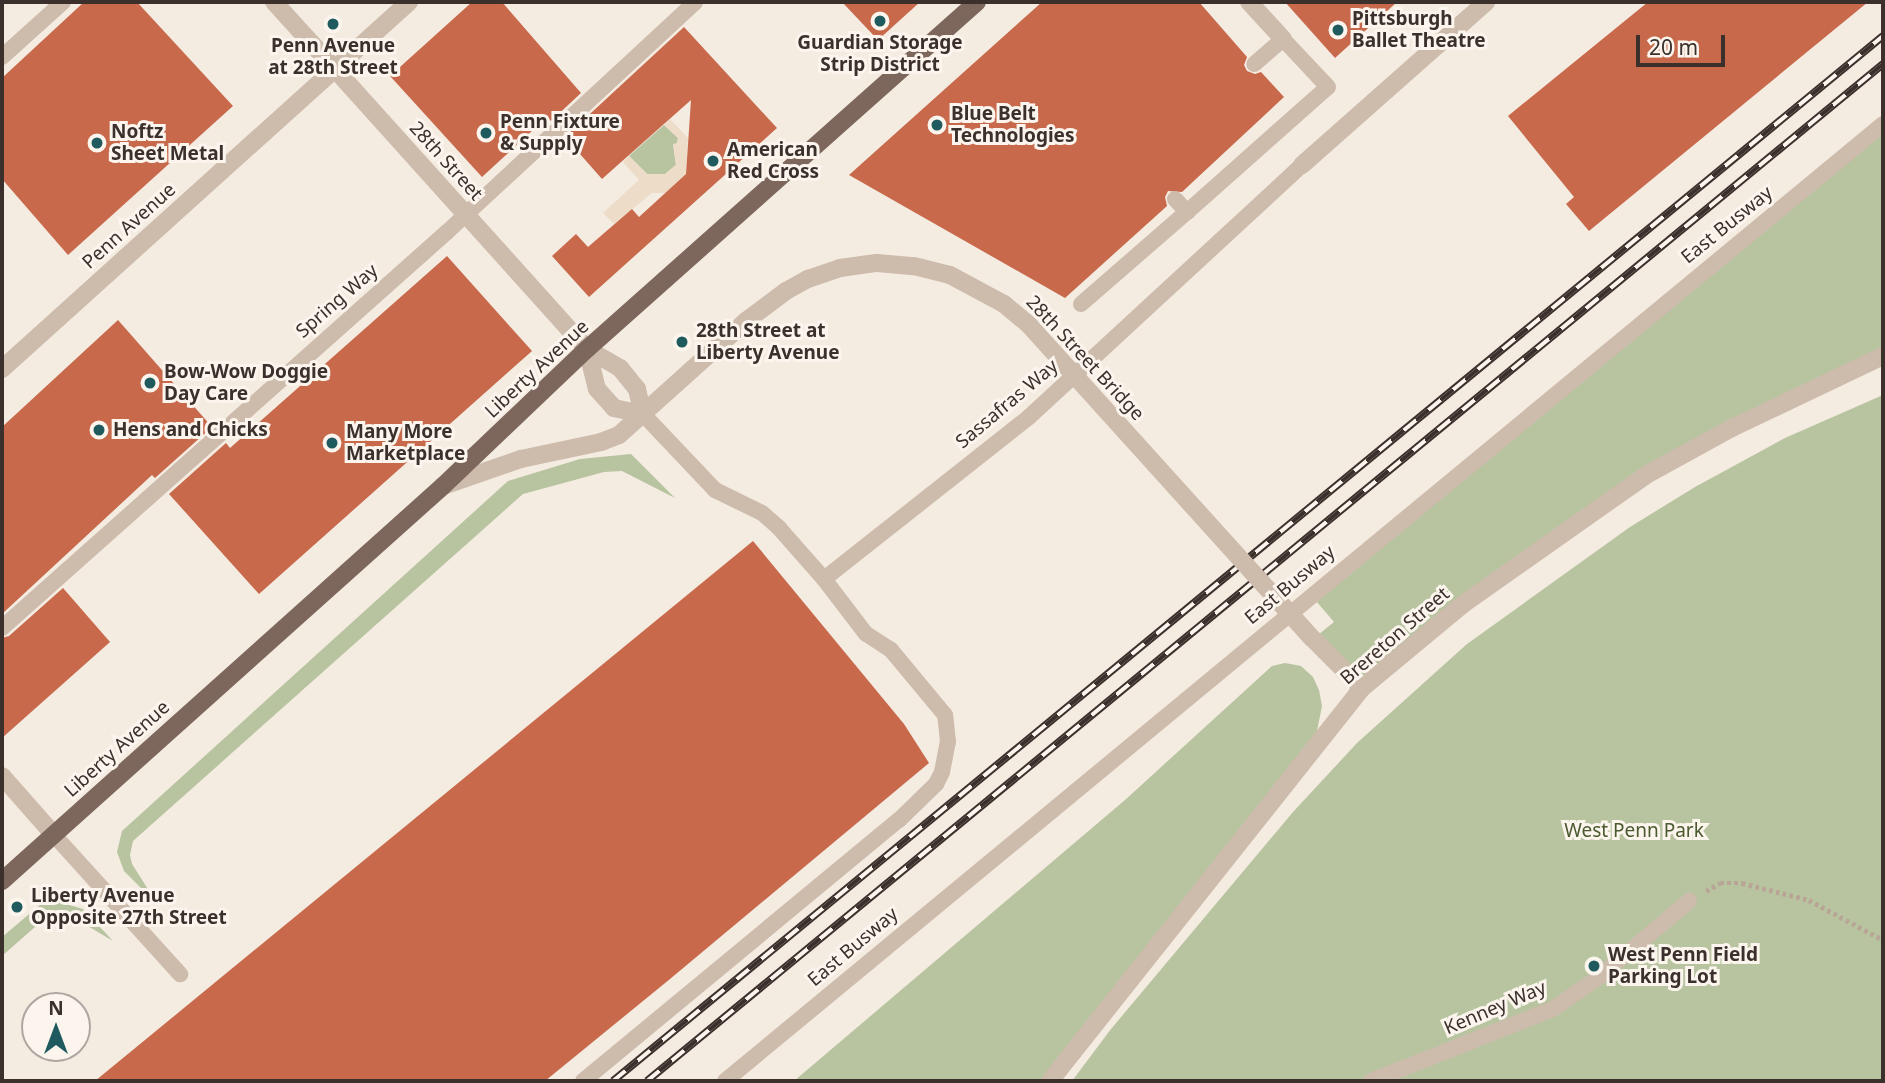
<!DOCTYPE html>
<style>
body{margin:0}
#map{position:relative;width:1885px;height:1083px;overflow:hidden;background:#f4ebe1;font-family:"Noto Sans",sans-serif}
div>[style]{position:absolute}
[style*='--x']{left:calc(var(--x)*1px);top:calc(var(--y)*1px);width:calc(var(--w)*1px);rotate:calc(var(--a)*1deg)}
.green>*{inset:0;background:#b8c4a0}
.plaza>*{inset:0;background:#ecdcc8}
.building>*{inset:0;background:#c8694b}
.path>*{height:4.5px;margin-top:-2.25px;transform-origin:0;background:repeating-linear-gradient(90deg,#b9a596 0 3.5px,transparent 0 7px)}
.service>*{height:16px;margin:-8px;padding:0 8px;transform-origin:8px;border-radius:8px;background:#cdbbac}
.minor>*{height:18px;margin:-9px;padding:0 9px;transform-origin:9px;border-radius:9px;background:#cdbbac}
.tertiary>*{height:18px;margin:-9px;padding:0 9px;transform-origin:9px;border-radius:9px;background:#cdbbac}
.primary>*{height:18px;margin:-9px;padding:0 9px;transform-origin:9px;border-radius:9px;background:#7d675c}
.rail>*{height:8px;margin-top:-4px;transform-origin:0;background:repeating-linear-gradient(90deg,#fbf5ee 0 16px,#3b302b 0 32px);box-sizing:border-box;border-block:2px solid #3b302b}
.tertiary-bridge>*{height:18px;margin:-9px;padding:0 9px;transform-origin:9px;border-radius:9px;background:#cdbbac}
.dots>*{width:19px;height:19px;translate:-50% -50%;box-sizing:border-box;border:4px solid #fbf5ee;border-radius:50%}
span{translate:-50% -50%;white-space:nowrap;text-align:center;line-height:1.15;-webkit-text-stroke:6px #fbf5ee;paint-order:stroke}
.poi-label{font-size:19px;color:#3b302b;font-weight:700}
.left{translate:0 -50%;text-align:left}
.street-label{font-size:19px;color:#3b302b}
.park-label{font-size:19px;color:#4a5a2e}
.frame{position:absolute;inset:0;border:4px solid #3b302b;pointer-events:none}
.north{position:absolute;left:21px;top:992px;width:70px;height:70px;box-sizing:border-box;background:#fbf5ee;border:2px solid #aea6a0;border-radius:50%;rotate:0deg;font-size:19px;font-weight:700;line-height:28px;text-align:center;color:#3b302b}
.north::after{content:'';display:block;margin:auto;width:24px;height:32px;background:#1f5a5e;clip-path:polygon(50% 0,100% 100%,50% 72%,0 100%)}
.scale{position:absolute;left:1636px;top:35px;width:89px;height:32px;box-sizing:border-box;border:4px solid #3b302b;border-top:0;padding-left:9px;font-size:21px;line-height:24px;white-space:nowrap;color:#3b302b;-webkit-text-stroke:5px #fbf5ee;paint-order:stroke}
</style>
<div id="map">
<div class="green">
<i style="clip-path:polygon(1883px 124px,1883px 356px,1646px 476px,1362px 688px,1313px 639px,1334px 622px,1311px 595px)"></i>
<i style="clip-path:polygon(664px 125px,678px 138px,677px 144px,673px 144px,676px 165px,665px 174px,647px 174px,629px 156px)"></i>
<i style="clip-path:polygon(1883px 395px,1883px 1081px,1072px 1081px,1111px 1029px,1293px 812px,1357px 743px,1467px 644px,1630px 527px,1695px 487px,1785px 438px)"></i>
<i style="clip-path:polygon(631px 454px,675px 498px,622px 471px,604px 472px,523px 494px,133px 841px,130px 855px,132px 864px,158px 905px,124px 871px,117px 852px,122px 831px,508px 481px,580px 459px)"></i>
<i style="clip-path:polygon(1285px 663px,1301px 666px,1313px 677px,1319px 690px,1322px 706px,1314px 746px,1050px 1081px,794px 1081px,1125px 800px,1272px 666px)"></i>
<i style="clip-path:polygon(52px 900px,83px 909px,113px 941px,71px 916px,52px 912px,2px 956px,2px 937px,41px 904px)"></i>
</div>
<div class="plaza">
<i style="clip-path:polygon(670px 119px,688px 138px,686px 174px,665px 193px,652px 193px,614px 224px,603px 213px,639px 180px,623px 162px,629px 156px,647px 174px,665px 174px,676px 165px,673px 144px,677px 143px,678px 138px,664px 125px)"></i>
</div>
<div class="building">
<i style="clip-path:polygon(84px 2px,137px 2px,233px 106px,68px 255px,2px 179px,2px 78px)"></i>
<i style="clip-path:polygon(472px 2px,502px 2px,581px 93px,551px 121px,547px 117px,482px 177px,390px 76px)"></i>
<i style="clip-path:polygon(842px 2px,920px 2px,878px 40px)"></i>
<i style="clip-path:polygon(1042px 2px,1199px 2px,1247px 57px,1244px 65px,1247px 71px,1255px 74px,1261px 72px,1284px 97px,1182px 192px,1168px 191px,1165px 197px,1167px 206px,1065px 298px,849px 175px)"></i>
<i style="clip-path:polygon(1285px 2px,1397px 2px,1335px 58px)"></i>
<i style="clip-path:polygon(1648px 2px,1868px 2px,1589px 231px,1566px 204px,1574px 197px,1508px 116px)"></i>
<i style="clip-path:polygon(684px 27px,777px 128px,589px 297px,552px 256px,576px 234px,588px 247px,632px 209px,639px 217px,686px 174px,691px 100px,602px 179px,565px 137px)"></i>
<i style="clip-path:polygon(447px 256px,532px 351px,259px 594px,169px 494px,226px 443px,230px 448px)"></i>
<i style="clip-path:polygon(118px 320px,212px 427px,155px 478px,152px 475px,2px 614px,2px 427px)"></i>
<i style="clip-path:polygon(753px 541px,904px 724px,929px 763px,670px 979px,545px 1081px,95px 1081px)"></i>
<i style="clip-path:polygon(63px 588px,110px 642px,2px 738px,2px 638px,9px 636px)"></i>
</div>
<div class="path">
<i style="--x:1706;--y:891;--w:16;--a:-30"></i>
<i style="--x:1720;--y:883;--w:22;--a:0"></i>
<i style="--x:1742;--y:883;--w:69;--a:14.2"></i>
<i style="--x:1809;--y:900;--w:84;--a:28.4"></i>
</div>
<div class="service">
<i style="--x:2;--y:57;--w:82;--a:-42"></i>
<i style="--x:1175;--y:199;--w:18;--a:47"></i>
<i style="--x:1187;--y:212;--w:188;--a:-41.6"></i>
<i style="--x:1328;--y:87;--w:66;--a:-133.2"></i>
<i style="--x:1283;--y:39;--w:38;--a:139"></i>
<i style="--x:1081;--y:304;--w:140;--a:-41"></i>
<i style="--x:643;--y:414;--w:105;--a:46.5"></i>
<i style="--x:715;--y:490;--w:52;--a:26.1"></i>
<i style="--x:762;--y:513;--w:23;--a:41"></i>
<i style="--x:779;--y:528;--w:68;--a:48.6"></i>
<i style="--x:824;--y:579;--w:261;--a:-38.3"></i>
<i style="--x:1029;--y:417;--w:372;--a:-42.7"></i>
<i style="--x:2;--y:628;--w:596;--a:-41.67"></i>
<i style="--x:447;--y:232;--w:338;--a:-42.8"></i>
<i style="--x:54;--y:835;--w:188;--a:47.8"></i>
<i style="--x:583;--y:1081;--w:410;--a:-39.6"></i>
<i style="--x:899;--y:820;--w:52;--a:-44.2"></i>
<i style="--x:936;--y:784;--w:13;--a:-63"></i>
<i style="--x:942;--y:772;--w:31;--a:-79"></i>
<i style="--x:948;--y:742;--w:27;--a:-96"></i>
<i style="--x:945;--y:715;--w:85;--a:-129.7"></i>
<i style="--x:891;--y:650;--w:30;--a:-147"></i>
<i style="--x:866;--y:634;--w:69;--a:-127.4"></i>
<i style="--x:725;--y:1081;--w:1502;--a:-39.57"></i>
<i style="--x:1371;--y:1081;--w:196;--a:-21.6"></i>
<i style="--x:1553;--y:1009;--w:56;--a:-34.8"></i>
<i style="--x:1599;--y:977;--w:118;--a:-40.2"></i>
</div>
<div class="minor">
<i style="--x:274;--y:2;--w:89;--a:47.7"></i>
<i style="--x:1249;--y:2;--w:50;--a:47.4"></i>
<i style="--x:1302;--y:165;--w:246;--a:-41.5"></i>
<i style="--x:2;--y:776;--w:79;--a:48.6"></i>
<i style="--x:1050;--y:1081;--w:502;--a:-51.55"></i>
</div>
<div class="tertiary">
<i style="--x:334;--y:68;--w:378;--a:48"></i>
<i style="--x:587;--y:349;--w:38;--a:30"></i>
<i style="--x:620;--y:368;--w:27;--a:51"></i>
<i style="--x:637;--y:389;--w:26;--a:77"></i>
<i style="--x:587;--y:349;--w:41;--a:76"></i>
<i style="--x:597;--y:389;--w:25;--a:48"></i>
<i style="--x:614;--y:408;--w:30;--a:12"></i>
<i style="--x:2;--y:369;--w:548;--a:-42.04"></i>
<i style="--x:443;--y:486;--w:83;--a:-19.1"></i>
<i style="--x:521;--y:459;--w:82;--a:-12"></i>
<i style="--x:601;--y:442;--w:19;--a:-21"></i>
<i style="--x:619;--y:435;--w:171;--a:-41.9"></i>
<i style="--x:746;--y:321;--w:50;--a:-36.9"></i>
<i style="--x:786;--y:291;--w:25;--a:-29"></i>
<i style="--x:808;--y:279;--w:34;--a:-19"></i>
<i style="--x:840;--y:268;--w:37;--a:-8"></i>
<i style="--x:877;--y:263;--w:37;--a:5"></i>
<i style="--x:914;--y:266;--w:37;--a:14"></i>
<i style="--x:950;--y:275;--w:61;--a:28.2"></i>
<i style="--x:1004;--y:304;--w:33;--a:40"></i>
<i style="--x:1313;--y:639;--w:69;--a:45"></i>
<i style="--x:1362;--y:688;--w:130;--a:-39.7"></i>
<i style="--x:1462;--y:605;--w:225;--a:-35.2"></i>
<i style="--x:1646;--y:475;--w:98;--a:-28.7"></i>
<i style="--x:1732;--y:428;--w:167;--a:-25.5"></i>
</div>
<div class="primary">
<i style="--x:2;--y:881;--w:592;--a:-41.85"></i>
<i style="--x:443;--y:486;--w:199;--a:-43.6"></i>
<i style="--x:587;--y:349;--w:522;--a:-41.66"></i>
</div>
<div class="rail">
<i style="--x:613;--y:1081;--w:1645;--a:-39.45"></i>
<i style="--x:647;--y:1081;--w:1601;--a:-39.45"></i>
</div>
<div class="tertiary-bridge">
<i style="--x:1029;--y:325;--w:423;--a:47.9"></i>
</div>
<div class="dots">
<i style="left:880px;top:21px;background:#1f5a5e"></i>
<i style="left:333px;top:24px;background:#1f5a5e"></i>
<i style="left:1338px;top:30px;background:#1f5a5e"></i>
<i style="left:937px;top:125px;background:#1f5a5e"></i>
<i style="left:486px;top:133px;background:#1f5a5e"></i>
<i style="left:97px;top:143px;background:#1f5a5e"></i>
<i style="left:713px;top:161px;background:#1f5a5e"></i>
<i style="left:682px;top:342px;background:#1f5a5e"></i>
<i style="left:150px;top:383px;background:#1f5a5e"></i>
<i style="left:99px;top:430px;background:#1f5a5e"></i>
<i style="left:332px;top:443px;background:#1f5a5e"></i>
<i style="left:17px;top:907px;background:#1f5a5e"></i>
<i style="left:1594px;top:966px;background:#1f5a5e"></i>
</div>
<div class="poi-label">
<span class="left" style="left:1352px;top:30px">Pittsburgh<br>Ballet Theatre</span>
<span style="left:880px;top:54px">Guardian Storage<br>Strip District</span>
<span style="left:333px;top:57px">Penn Avenue<br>at 28th Street</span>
<span class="left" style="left:951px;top:125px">Blue Belt<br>Technologies</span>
<span class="left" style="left:500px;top:133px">Penn Fixture<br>&amp; Supply</span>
<span class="left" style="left:111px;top:143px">Noftz<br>Sheet Metal</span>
<span class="left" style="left:727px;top:161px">American<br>Red Cross</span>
<span class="left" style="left:696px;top:342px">28th Street at<br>Liberty Avenue</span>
<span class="left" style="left:164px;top:383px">Bow-Wow Doggie<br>Day Care</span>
<span class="left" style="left:113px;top:430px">Hens and Chicks</span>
<span class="left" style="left:346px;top:443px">Many More<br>Marketplace</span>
<span class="left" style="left:31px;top:907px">Liberty Avenue<br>Opposite 27th Street</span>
<span class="left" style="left:1608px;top:966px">West Penn Field<br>Parking Lot</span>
</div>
<div class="street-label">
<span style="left:446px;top:161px;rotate:48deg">28th Street</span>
<span style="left:1727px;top:225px;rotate:-39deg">East Busway</span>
<span style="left:129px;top:226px;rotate:-42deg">Penn Avenue</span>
<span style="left:337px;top:301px;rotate:-41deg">Spring Way</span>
<span style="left:1085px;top:358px;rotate:47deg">28th Street Bridge</span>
<span style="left:537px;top:369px;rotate:-43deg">Liberty Avenue</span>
<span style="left:1007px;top:404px;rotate:-40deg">Sassafras Way</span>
<span style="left:1290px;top:585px;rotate:-40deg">East Busway</span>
<span style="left:1395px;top:636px;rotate:-41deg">Brereton Street</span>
<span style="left:117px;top:749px;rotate:-42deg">Liberty Avenue</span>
<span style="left:853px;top:947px;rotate:-40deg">East Busway</span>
<span style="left:1495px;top:1008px;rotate:-23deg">Kenney Way</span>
</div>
<div class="park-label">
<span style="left:1634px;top:831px">West Penn Park</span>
</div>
<div class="frame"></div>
<div class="north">N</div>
<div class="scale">20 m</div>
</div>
